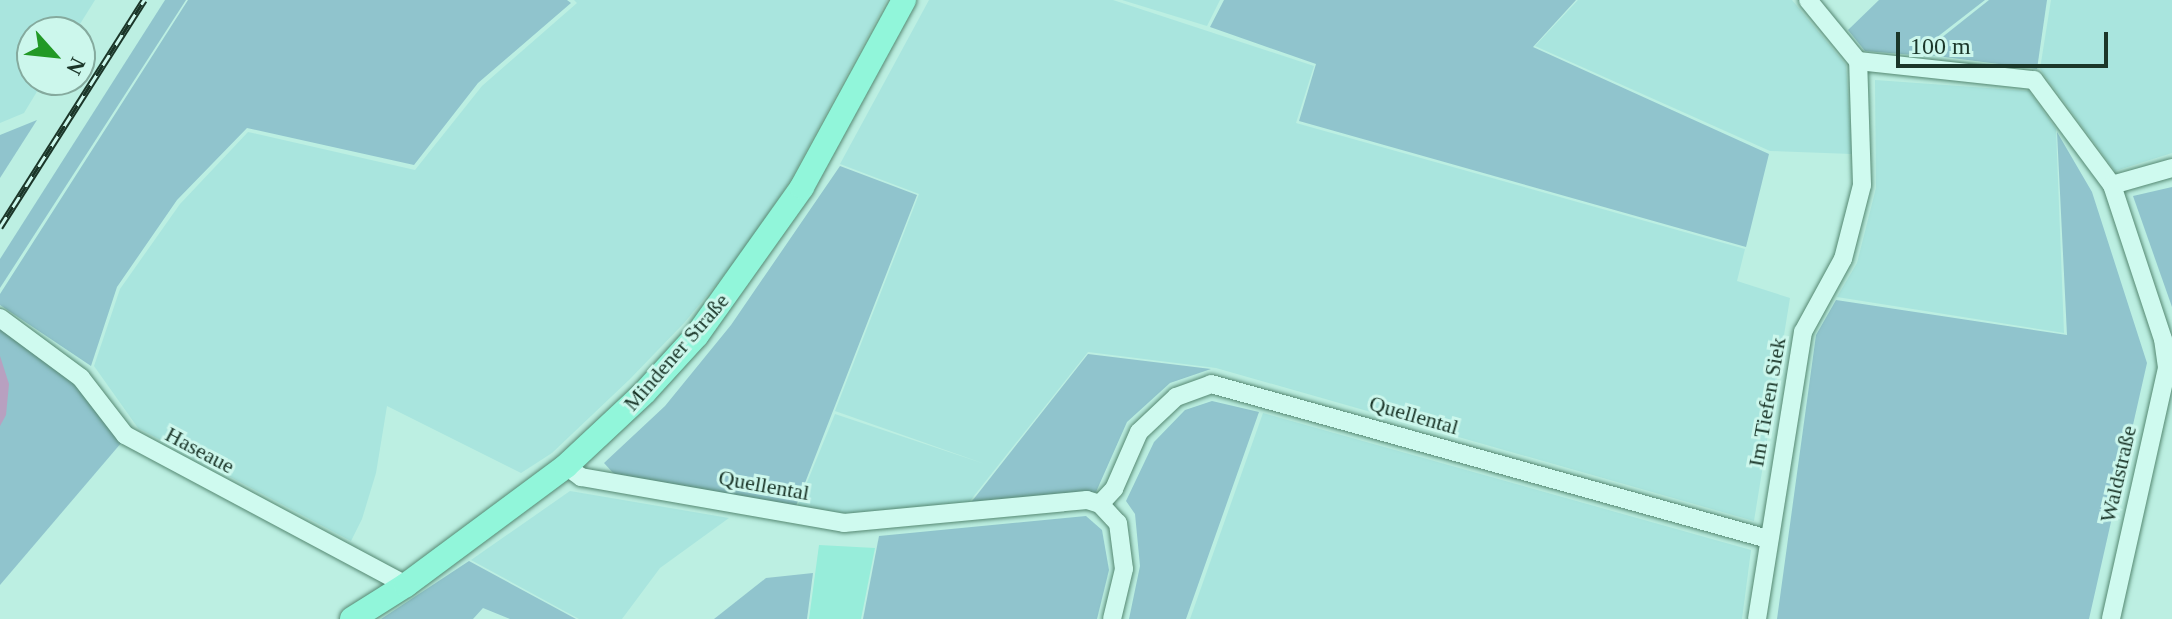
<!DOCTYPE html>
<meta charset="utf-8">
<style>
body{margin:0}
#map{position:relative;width:2172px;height:619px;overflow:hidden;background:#bcefe2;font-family:"Times New Roman",serif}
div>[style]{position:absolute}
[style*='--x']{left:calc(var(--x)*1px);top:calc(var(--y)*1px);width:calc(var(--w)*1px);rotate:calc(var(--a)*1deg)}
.farmland>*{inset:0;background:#a9e5de}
.green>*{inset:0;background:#90c4cd}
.sand>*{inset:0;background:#97edda}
.water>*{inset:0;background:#b8a0c0}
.roads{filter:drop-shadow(0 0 2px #558872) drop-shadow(0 0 2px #558872)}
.minor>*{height:18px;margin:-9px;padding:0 9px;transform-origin:9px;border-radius:9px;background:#cffaef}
.major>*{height:24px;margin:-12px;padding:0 12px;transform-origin:12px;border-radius:12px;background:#91f6da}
.rail>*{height:7px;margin-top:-3.5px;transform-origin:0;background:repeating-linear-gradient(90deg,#ccf7ec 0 12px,#1b3629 0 24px);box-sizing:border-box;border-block:2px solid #1b3629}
span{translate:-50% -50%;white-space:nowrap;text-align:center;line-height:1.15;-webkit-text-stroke:6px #ccf7ec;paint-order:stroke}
.street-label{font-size:22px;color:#1b3629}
.north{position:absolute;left:16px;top:16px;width:80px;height:80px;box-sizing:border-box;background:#ccf7ec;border:2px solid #85aa9e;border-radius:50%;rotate:117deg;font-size:22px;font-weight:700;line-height:32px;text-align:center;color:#1b3629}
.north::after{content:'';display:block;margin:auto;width:28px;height:36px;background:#229926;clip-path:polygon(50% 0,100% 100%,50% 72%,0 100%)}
.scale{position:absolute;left:1896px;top:32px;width:212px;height:36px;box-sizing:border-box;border:4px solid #1b3629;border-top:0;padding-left:10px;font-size:24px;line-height:28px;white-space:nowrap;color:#1b3629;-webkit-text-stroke:6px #ccf7ec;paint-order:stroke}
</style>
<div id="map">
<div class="farmland">
<i style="clip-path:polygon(0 0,95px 0,75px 32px,32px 32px,32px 80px,44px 80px,24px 113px,0 123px)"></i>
<i style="clip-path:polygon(574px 0,887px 0,790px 181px,739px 257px,684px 323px,630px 379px,552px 453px,521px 473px,387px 406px,376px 473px,362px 519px,351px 541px,138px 428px,94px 366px,120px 289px,180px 204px,248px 132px,415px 170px,482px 86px,577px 3px)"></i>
<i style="clip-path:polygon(929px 0,1113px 0,1314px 66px,1296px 123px,1745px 249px,1737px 281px,1790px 298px,1754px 521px,1216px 368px,1088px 352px,966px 506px,844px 515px,797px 507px,835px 414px,985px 464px,835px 411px,919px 194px,840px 164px)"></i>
<i style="clip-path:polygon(1122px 0,1220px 0,1207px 26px)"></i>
<i style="clip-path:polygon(1578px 0,1792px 0,1846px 65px,1852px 154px,1770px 151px,1535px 46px)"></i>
<i style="clip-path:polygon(2051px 0,2172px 0,2172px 153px,2115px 171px,2040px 69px)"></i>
<i style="clip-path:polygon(1875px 80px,2029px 91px,2056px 129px,2064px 333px,1837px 297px,1857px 263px,1876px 188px)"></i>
<i style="clip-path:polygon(1263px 413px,1751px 550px,1742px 619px,1190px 619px)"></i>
<i style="clip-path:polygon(570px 491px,729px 518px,660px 568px,622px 619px,579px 619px,471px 560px)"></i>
</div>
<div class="green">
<i style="clip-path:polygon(165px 0,186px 0,0 288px,0 259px)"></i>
<i style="clip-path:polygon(188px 0,567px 0,571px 3px,478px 83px,414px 165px,247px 128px,177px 200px,117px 287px,91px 366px,0 305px,0 294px)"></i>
<i style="clip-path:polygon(1224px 0,1576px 0,1533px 47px,1769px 154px,1746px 247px,1299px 121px,1316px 64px,1210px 27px)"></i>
<i style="clip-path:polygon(1879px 0,1985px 0,1914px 55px,1865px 51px,1848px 30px)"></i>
<i style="clip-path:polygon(1989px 0,2047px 0,2037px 69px,1921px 54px)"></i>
<i style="clip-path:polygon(37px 120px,0 178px,0 135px)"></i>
<i style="clip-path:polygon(2057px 132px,2092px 192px,2147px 363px,2089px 619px,1777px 619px,1816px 335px,1836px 300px,2067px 335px)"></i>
<i style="clip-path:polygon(840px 166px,917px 195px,796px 506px,614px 474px,604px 463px,665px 406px,731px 325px)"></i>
<i style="clip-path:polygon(2172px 187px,2172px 307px,2133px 196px)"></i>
<i style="clip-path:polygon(0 327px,76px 384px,122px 442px,0 585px)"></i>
<i style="clip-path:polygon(1088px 354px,1211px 369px,1170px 383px,1127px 422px,1096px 492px,969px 505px)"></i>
<i style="clip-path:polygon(1212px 401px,1259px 412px,1186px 619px,1129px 619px,1140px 566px,1135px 514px,1126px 501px,1154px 442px,1185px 410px)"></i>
<i style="clip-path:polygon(1086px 516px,1102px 530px,1109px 570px,1097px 619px,863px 619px,879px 536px)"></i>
<i style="clip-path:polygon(469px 561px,576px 619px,510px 619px,483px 608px,473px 619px,381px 619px)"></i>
<i style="clip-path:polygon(813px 573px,807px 619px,714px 619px,766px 578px)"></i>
</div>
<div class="sand">
<i style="clip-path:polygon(819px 545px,875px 548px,861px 619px,809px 619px)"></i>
</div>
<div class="water">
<i style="clip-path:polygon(0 356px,9px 384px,6px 415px,0 426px)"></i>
</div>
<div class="roads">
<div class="minor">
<i style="--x:1808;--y:0;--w:79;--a:50.7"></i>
<i style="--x:1858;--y:61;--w:177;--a:6.2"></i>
<i style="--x:2034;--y:80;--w:131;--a:53.4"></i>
<i style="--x:2112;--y:185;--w:162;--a:71.7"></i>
<i style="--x:2163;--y:339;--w:29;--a:82"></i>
<i style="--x:2167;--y:368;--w:257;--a:102.6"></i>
<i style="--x:2112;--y:185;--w:62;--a:-15.8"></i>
<i style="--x:0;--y:318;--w:101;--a:36.5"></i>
<i style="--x:81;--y:378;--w:72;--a:52.3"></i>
<i style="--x:125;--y:435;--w:319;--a:28.1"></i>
<i style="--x:566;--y:466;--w:19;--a:36"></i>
<i style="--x:581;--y:477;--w:267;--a:9.9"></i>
<i style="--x:844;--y:523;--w:244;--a:-5.4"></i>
<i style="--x:1087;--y:500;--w:14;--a:17"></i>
<i style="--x:1100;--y:504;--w:26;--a:47"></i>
<i style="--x:1118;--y:523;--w:46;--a:82.6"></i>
<i style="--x:1124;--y:569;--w:51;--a:103.5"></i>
<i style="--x:1100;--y:504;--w:21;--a:-47"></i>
<i style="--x:1114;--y:489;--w:62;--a:-66.3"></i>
<i style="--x:1139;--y:432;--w:51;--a:-43.4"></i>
<i style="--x:1176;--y:397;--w:37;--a:-20"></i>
<i style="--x:1211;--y:384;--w:578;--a:15.55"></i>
<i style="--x:1757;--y:619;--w:291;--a:-80.9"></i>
<i style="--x:1803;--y:332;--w:83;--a:-61.3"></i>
<i style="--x:1843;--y:259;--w:76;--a:-75.6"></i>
<i style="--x:1862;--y:185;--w:124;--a:-91.8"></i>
</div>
<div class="major">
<i style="--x:352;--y:619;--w:64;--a:-32.2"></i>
<i style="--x:406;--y:585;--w:199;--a:-36.6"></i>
<i style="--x:566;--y:466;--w:108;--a:-43.1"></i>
<i style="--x:645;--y:392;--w:77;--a:-47.6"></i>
<i style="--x:697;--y:335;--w:181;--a:-54.6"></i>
<i style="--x:802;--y:187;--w:213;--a:-61.4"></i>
</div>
</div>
<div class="rail">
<i style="--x:0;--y:227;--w:269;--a:-57.6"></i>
</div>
<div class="street-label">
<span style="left:676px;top:352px;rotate:-49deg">Mindener Straße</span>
<span style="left:1767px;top:402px;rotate:-80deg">Im Tiefen Siek</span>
<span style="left:1414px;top:415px;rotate:16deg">Quellental</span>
<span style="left:200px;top:450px;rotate:28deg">Haseaue</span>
<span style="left:2118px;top:474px;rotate:-77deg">Waldstraße</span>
<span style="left:764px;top:485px;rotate:10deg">Quellental</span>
</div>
<div class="north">N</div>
<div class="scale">100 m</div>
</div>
